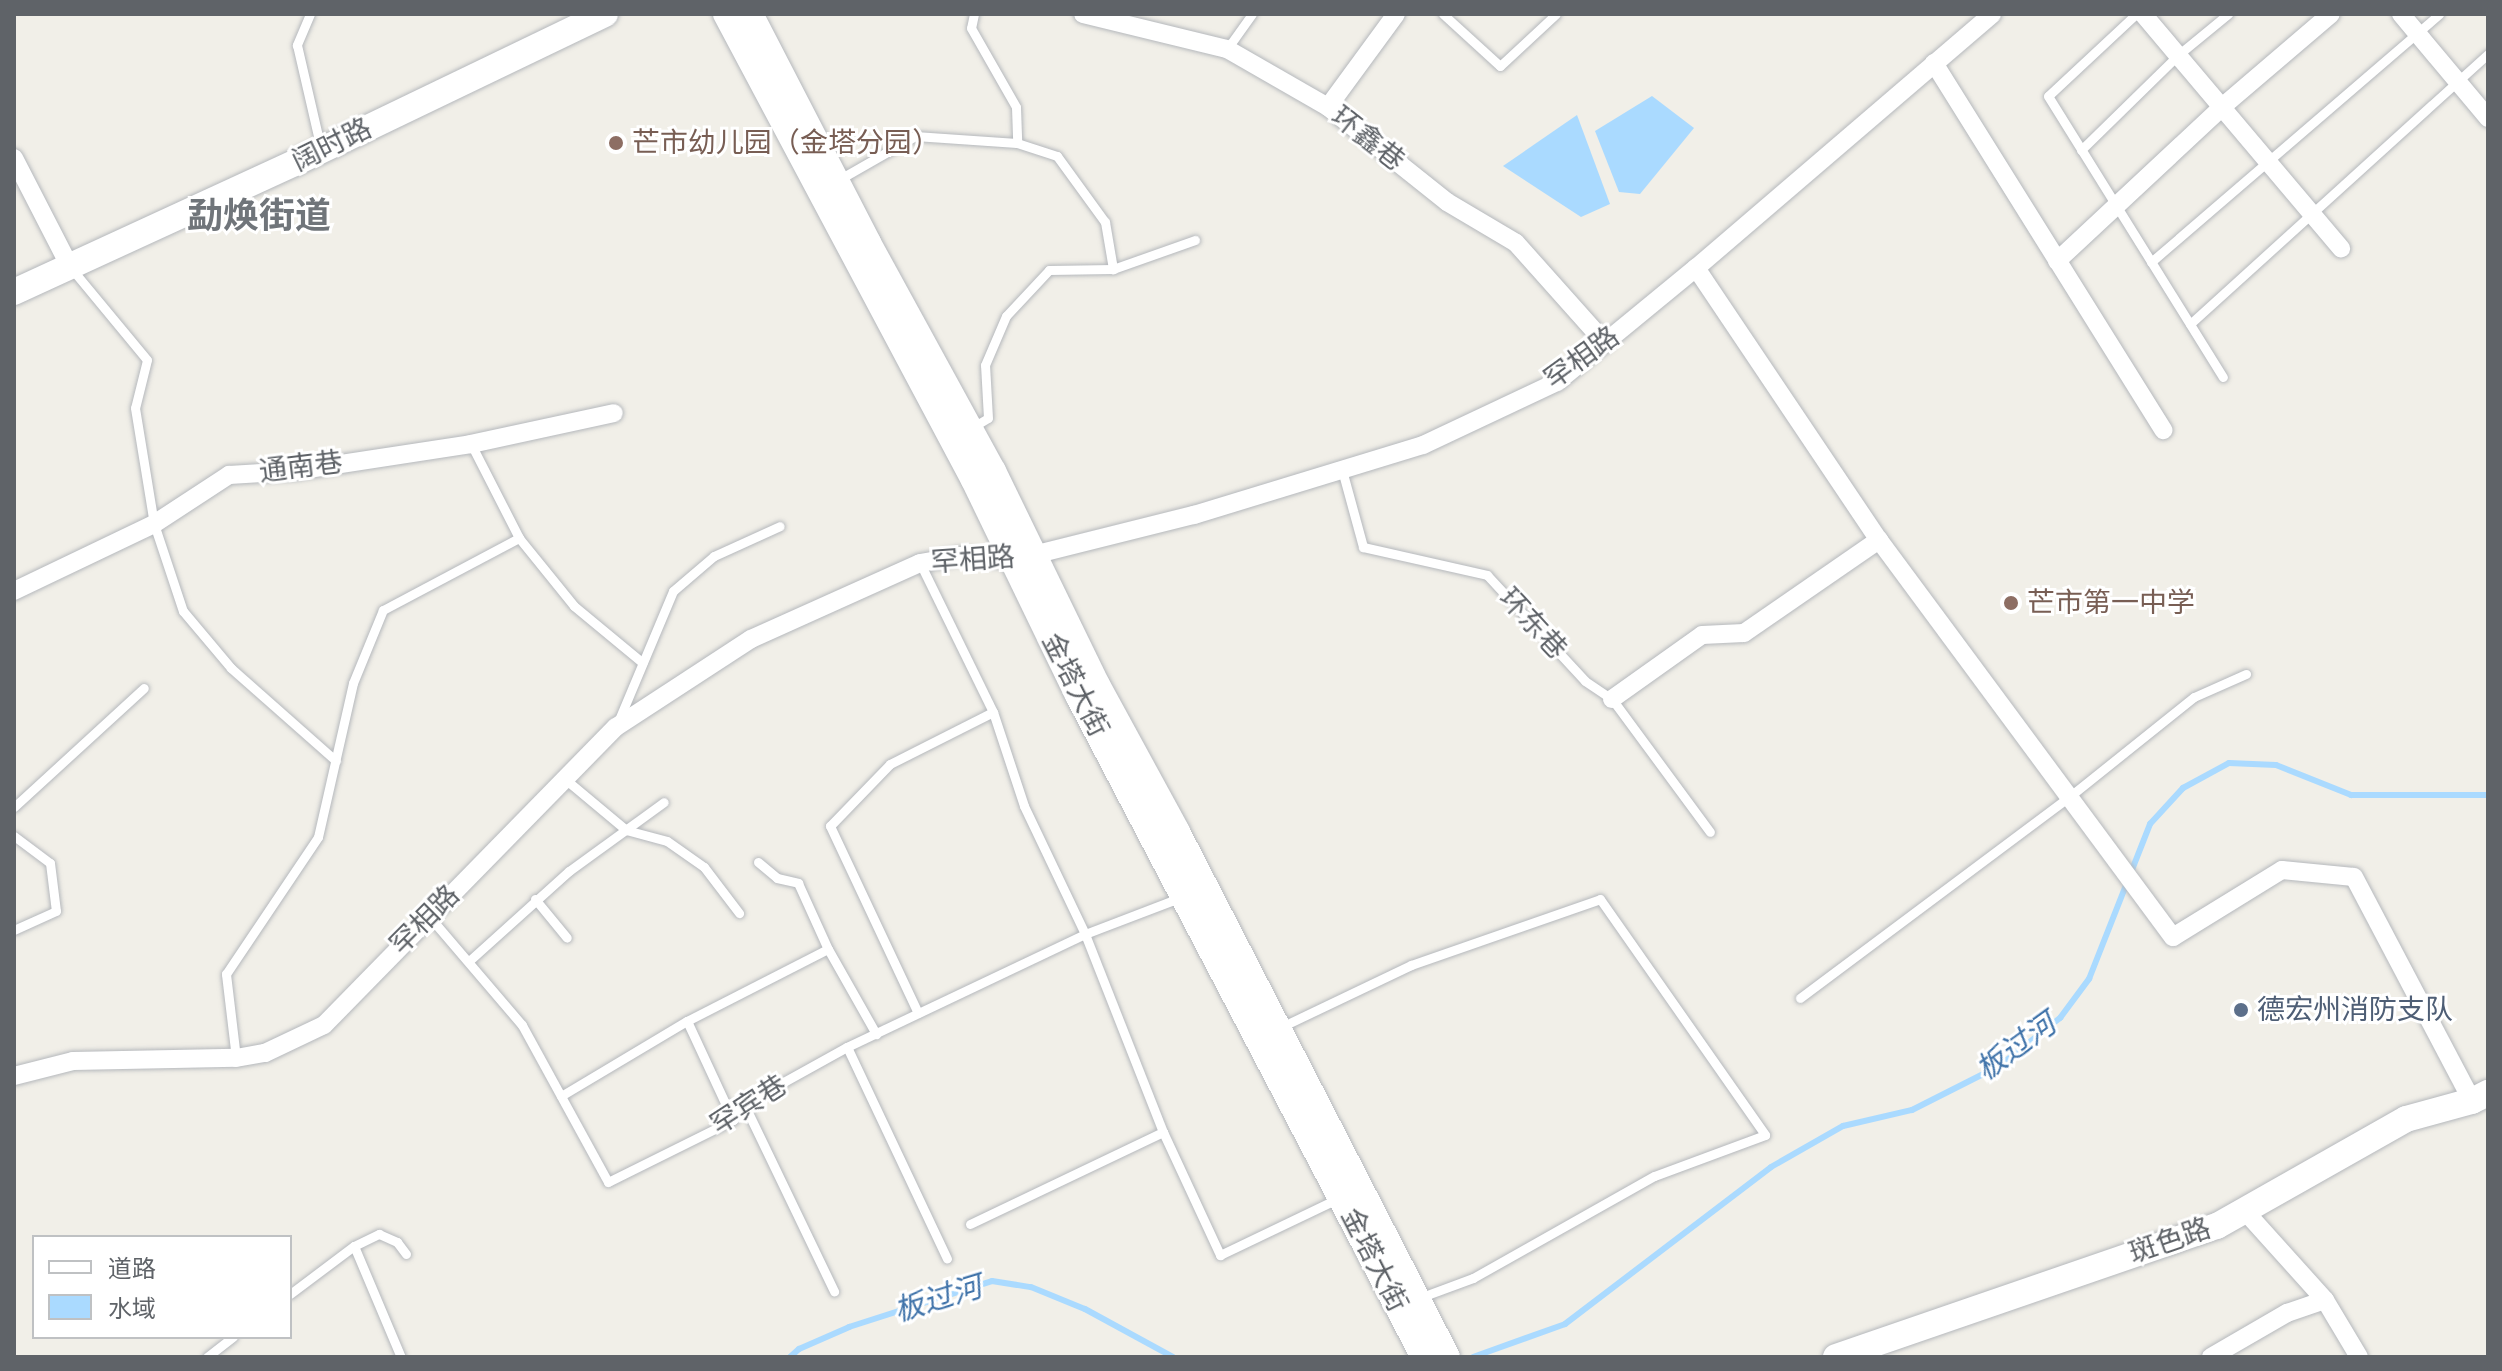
<!DOCTYPE html>
<meta charset="utf-8">
<style>
body{margin:0}
#map{position:relative;width:2502px;height:1371px;overflow:hidden;background:#f1efe8;font-family:Jost,"Noto Sans SC",sans-serif}
div>[style]{position:absolute}
[style*='--x']{left:calc(var(--x)*1px);top:calc(var(--y)*1px);width:calc(var(--w)*1px);rotate:calc(var(--a)*1deg)}
.water>*{inset:0;background:#aadaff}
.stream>*{height:6px;margin:-3px;padding:0 3px;transform-origin:3px;border-radius:3px;background:#aadaff}
.roads{filter:drop-shadow(0 0 2px #b5b8bc) drop-shadow(0 0 2px #b5b8bc)}
.lane>*{height:9px;margin:-4.5px;padding:0 4.5px;transform-origin:4.5px;border-radius:4.5px;background:#fff}
.street>*{height:18px;margin:-9px;padding:0 9px;transform-origin:9px;border-radius:9px;background:#fff}
.secondary>*{height:26px;margin:-13px;padding:0 13px;transform-origin:13px;border-radius:13px;background:#fff}
.dots>*{width:22px;height:22px;translate:-50% -50%;box-sizing:border-box;border:4px solid #fff;border-radius:50%}
span{translate:-50% -50%;white-space:nowrap;text-align:center;line-height:1.15;-webkit-text-stroke:6px #fff;paint-order:stroke}
.street-label{font-size:28px;color:#5f6368}
.education-label{font-size:28px;color:#785e54}
.left{translate:0 -50%;text-align:left}
.service-label{font-size:28px;color:#4e5e75}
.water-label{font-size:30px;color:#4174aa;font-style:italic}
.district-label{font-size:36px;color:#70757a;font-weight:700}
.frame{position:absolute;inset:0;border:16px solid #5f6368;pointer-events:none}
.legend{position:absolute;left:32px;top:1235px;width:260px;height:104px;box-sizing:border-box;background:#fff;border:2px solid #bfc1c3;margin:0;padding:10px 14px;list-style:none;font-size:24px;color:#5f6368}
.legend li{display:flex;align-items:center;gap:16px;height:40px}
.legend b{width:40px;border:2px solid #bfc1c3}
</style>
<div id="map">
<div class="water">
<i style="clip-path:polygon(1652px 96px,1694px 128px,1640px 194px,1619px 192px,1595px 131px)"></i>
<i style="clip-path:polygon(1577px 115px,1610px 204px,1581px 217px,1503px 166px)"></i>
</div>
<div class="stream">
<i style="--x:790;--y:1357;--w:12;--a:-42"></i>
<i style="--x:799;--y:1349;--w:55;--a:-23.7"></i>
<i style="--x:849;--y:1327;--w:150;--a:-17.8"></i>
<i style="--x:992;--y:1281;--w:39;--a:9"></i>
<i style="--x:1031;--y:1287;--w:58;--a:22.2"></i>
<i style="--x:1085;--y:1309;--w:100;--a:28.6"></i>
<i style="--x:1473;--y:1357;--w:98;--a:-19.7"></i>
<i style="--x:1565;--y:1324;--w:259;--a:-37.3"></i>
<i style="--x:1771;--y:1167;--w:83;--a:-29.7"></i>
<i style="--x:1843;--y:1126;--w:71;--a:-13.1"></i>
<i style="--x:1912;--y:1110;--w:97;--a:-26.8"></i>
<i style="--x:1999;--y:1066;--w:78;--a:-38.2"></i>
<i style="--x:2060;--y:1018;--w:49;--a:-53.4"></i>
<i style="--x:2089;--y:979;--w:167;--a:-68.5"></i>
<i style="--x:2150;--y:824;--w:49;--a:-47.5"></i>
<i style="--x:2183;--y:788;--w:52;--a:-28.5"></i>
<i style="--x:2229;--y:763;--w:47;--a:2.4"></i>
<i style="--x:2276;--y:765;--w:81;--a:21.8"></i>
<i style="--x:2351;--y:795;--w:137;--a:0"></i>
</div>
<div class="roads">
<div class="lane">
<i style="--x:310;--y:14;--w:34;--a:113"></i>
<i style="--x:297;--y:45;--w:107;--a:77"></i>
<i style="--x:974;--y:14;--w:14;--a:102"></i>
<i style="--x:971;--y:28;--w:91;--a:60.3"></i>
<i style="--x:1016;--y:107;--w:36;--a:88"></i>
<i style="--x:1443;--y:14;--w:77;--a:42.4"></i>
<i style="--x:1500;--y:66;--w:76;--a:-42.9"></i>
<i style="--x:2136;--y:14;--w:120;--a:137"></i>
<i style="--x:2048;--y:96;--w:331;--a:58.1"></i>
<i style="--x:1227;--y:49;--w:43;--a:-54.5"></i>
<i style="--x:2081;--y:150;--w:136;--a:-44.4"></i>
<i style="--x:2178;--y:55;--w:65;--a:-39.4"></i>
<i style="--x:840;--y:179;--w:86;--a:-29.8"></i>
<i style="--x:915;--y:136;--w:102;--a:3.9"></i>
<i style="--x:1017;--y:143;--w:42;--a:18"></i>
<i style="--x:1057;--y:156;--w:82;--a:54"></i>
<i style="--x:1105;--y:222;--w:48;--a:80.3"></i>
<i style="--x:2151;--y:262;--w:380;--a:-40.7"></i>
<i style="--x:71;--y:268;--w:119;--a:50.4"></i>
<i style="--x:147;--y:360;--w:49;--a:104"></i>
<i style="--x:135;--y:408;--w:118;--a:80.7"></i>
<i style="--x:154;--y:524;--w:92;--a:71.6"></i>
<i style="--x:183;--y:611;--w:75;--a:49.9"></i>
<i style="--x:231;--y:668;--w:140;--a:41.5"></i>
<i style="--x:2190;--y:324;--w:402;--a:-42.2"></i>
<i style="--x:973;--y:427;--w:17;--a:-31"></i>
<i style="--x:988;--y:418;--w:53;--a:-93.2"></i>
<i style="--x:985;--y:365;--w:53;--a:-66.8"></i>
<i style="--x:1006;--y:316;--w:63;--a:-46.9"></i>
<i style="--x:1049;--y:270;--w:64;--a:-0.9"></i>
<i style="--x:1113;--y:269;--w:87;--a:-19.5"></i>
<i style="--x:471;--y:444;--w:106;--a:62.9"></i>
<i style="--x:519;--y:538;--w:87;--a:51"></i>
<i style="--x:574;--y:606;--w:89;--a:39.6"></i>
<i style="--x:1342;--y:470;--w:80;--a:74.7"></i>
<i style="--x:1363;--y:547;--w:127;--a:12.7"></i>
<i style="--x:1487;--y:575;--w:144;--a:47.2"></i>
<i style="--x:1585;--y:681;--w:32;--a:34"></i>
<i style="--x:1612;--y:699;--w:165;--a:53.6"></i>
<i style="--x:920;--y:563;--w:166;--a:63.9"></i>
<i style="--x:993;--y:712;--w:99;--a:71.7"></i>
<i style="--x:1024;--y:806;--w:142;--a:64.5"></i>
<i style="--x:1085;--y:934;--w:213;--a:68.5"></i>
<i style="--x:1163;--y:1132;--w:136;--a:65.1"></i>
<i style="--x:1220;--y:1255;--w:130;--a:-25.6"></i>
<i style="--x:618;--y:722;--w:142;--a:-67.2"></i>
<i style="--x:673;--y:591;--w:54;--a:-40.5"></i>
<i style="--x:714;--y:556;--w:72;--a:-24.4"></i>
<i style="--x:565;--y:779;--w:80;--a:39.9"></i>
<i style="--x:626;--y:830;--w:42;--a:15"></i>
<i style="--x:667;--y:841;--w:45;--a:35.1"></i>
<i style="--x:704;--y:867;--w:58;--a:52.7"></i>
<i style="--x:14;--y:807;--w:176;--a:-42.5"></i>
<i style="--x:14;--y:836;--w:45;--a:36.9"></i>
<i style="--x:50;--y:863;--w:48;--a:82.9"></i>
<i style="--x:56;--y:911;--w:46;--a:155.7"></i>
<i style="--x:758;--y:862;--w:25;--a:40"></i>
<i style="--x:777;--y:878;--w:22;--a:13"></i>
<i style="--x:798;--y:883;--w:72;--a:65.6"></i>
<i style="--x:828;--y:949;--w:98;--a:60.5"></i>
<i style="--x:535;--y:899;--w:50;--a:50.6"></i>
<i style="--x:428;--y:915;--w:145;--a:49.5"></i>
<i style="--x:522;--y:1025;--w:179;--a:61.3"></i>
<i style="--x:608;--y:1182;--w:140;--a:-26.4"></i>
<i style="--x:733;--y:1120;--w:19;--a:-55"></i>
<i style="--x:744;--y:1104;--w:118;--a:-29"></i>
<i style="--x:847;--y:1047;--w:263;--a:-25.4"></i>
<i style="--x:1085;--y:934;--w:104;--a:-20.9"></i>
<i style="--x:469;--y:961;--w:135;--a:-42"></i>
<i style="--x:569;--y:871;--w:117;--a:-36"></i>
<i style="--x:1800;--y:998;--w:336;--a:-36.8"></i>
<i style="--x:2069;--y:797;--w:160;--a:-38.7"></i>
<i style="--x:2194;--y:697;--w:57;--a:-23.9"></i>
<i style="--x:918;--y:1013;--w:207;--a:-115.2"></i>
<i style="--x:830;--y:826;--w:86;--a:-45.9"></i>
<i style="--x:890;--y:764;--w:115;--a:-26.8"></i>
<i style="--x:687;--y:1021;--w:109;--a:65.1"></i>
<i style="--x:1281;--y:1027;--w:144;--a:-25.5"></i>
<i style="--x:1411;--y:965;--w:200;--a:-19.2"></i>
<i style="--x:1600;--y:899;--w:288;--a:55"></i>
<i style="--x:1765;--y:1135;--w:118;--a:159.7"></i>
<i style="--x:1654;--y:1176;--w:208;--a:150.6"></i>
<i style="--x:1473;--y:1278;--w:58;--a:159.7"></i>
<i style="--x:847;--y:1047;--w:234;--a:64.7"></i>
<i style="--x:236;--y:1058;--w:85;--a:-96.8"></i>
<i style="--x:226;--y:974;--w:165;--a:-56.1"></i>
<i style="--x:318;--y:837;--w:158;--a:-77.2"></i>
<i style="--x:353;--y:683;--w:79;--a:-67.7"></i>
<i style="--x:383;--y:610;--w:154;--a:-27.9"></i>
<i style="--x:561;--y:1096;--w:147;--a:-30.8"></i>
<i style="--x:687;--y:1021;--w:158;--a:-27.1"></i>
<i style="--x:744;--y:1104;--w:208;--a:64.3"></i>
<i style="--x:970;--y:1224;--w:214;--a:-25.5"></i>
<i style="--x:354;--y:1246;--w:121;--a:67.1"></i>
<i style="--x:290;--y:1294;--w:80;--a:-36.9"></i>
<i style="--x:354;--y:1246;--w:28;--a:-26"></i>
<i style="--x:379;--y:1234;--w:20;--a:24"></i>
<i style="--x:397;--y:1242;--w:15;--a:53"></i>
<i style="--x:207;--y:1357;--w:33;--a:-38"></i>
</div>
<div class="street">
<i style="--x:1083;--y:14;--w:148;--a:13.7"></i>
<i style="--x:1227;--y:49;--w:116;--a:29.9"></i>
<i style="--x:1328;--y:107;--w:152;--a:38.6"></i>
<i style="--x:1447;--y:202;--w:80;--a:30.7"></i>
<i style="--x:1516;--y:243;--w:134;--a:48.3"></i>
<i style="--x:2143;--y:14;--w:307;--a:49.8"></i>
<i style="--x:2401;--y:14;--w:136;--a:50.1"></i>
<i style="--x:1934;--y:63;--w:433;--a:58"></i>
<i style="--x:1328;--y:107;--w:115;--a:-53.8"></i>
<i style="--x:14;--y:158;--w:123;--a:62.8"></i>
<i style="--x:2057;--y:261;--w:226;--a:-43"></i>
<i style="--x:2222;--y:107;--w:143;--a:-40.5"></i>
<i style="--x:1696;--y:268;--w:328;--a:56.1"></i>
<i style="--x:1879;--y:540;--w:494;--a:53.5"></i>
<i style="--x:2173;--y:937;--w:128;--a:-31.6"></i>
<i style="--x:2282;--y:870;--w:72;--a:5.6"></i>
<i style="--x:2354;--y:877;--w:253;--a:62.2"></i>
<i style="--x:14;--y:591;--w:155;--a:-25.6"></i>
<i style="--x:154;--y:524;--w:90;--a:-33.2"></i>
<i style="--x:229;--y:475;--w:66;--a:-3.5"></i>
<i style="--x:295;--y:471;--w:178;--a:-8.7"></i>
<i style="--x:471;--y:444;--w:146;--a:-12.2"></i>
<i style="--x:1612;--y:699;--w:110;--a:-35.4"></i>
<i style="--x:1702;--y:635;--w:42;--a:-2.7"></i>
<i style="--x:1744;--y:633;--w:164;--a:-34.6"></i>
<i style="--x:14;--y:1076;--w:61;--a:-14.3"></i>
<i style="--x:73;--y:1061;--w:163;--a:-1.1"></i>
<i style="--x:236;--y:1058;--w:29;--a:-10"></i>
<i style="--x:265;--y:1053;--w:65;--a:-25.4"></i>
<i style="--x:324;--y:1025;--w:417;--a:-45.6"></i>
<i style="--x:616;--y:727;--w:161;--a:-33.1"></i>
<i style="--x:751;--y:639;--w:185;--a:-24.2"></i>
<i style="--x:920;--y:563;--w:40;--a:-10"></i>
<i style="--x:959;--y:556;--w:54;--a:4.2"></i>
<i style="--x:1013;--y:560;--w:187;--a:-14"></i>
<i style="--x:1194;--y:515;--w:239;--a:-17"></i>
<i style="--x:1423;--y:445;--w:148;--a:-25.2"></i>
<i style="--x:1557;--y:382;--w:180;--a:-39.4"></i>
<i style="--x:1696;--y:268;--w:390;--a:-40.6"></i>
<i style="--x:2244;--y:1210;--w:121;--a:48"></i>
<i style="--x:2325;--y:1300;--w:66;--a:59.2"></i>
<i style="--x:2211;--y:1357;--w:88;--a:-30.1"></i>
<i style="--x:2287;--y:1313;--w:40;--a:-18.9"></i>
</div>
<div class="secondary">
<i style="--x:726;--y:14;--w:528;--a:61.98"></i>
<i style="--x:974;--y:480;--w:239;--a:64.2"></i>
<i style="--x:1078;--y:695;--w:747;--a:62.41"></i>
<i style="--x:750;--y:14;--w:258;--a:62.7"></i>
<i style="--x:868;--y:243;--w:260;--a:61.3"></i>
<i style="--x:993;--y:471;--w:238;--a:64.1"></i>
<i style="--x:1097;--y:685;--w:167;--a:61.4"></i>
<i style="--x:1177;--y:832;--w:590;--a:62.78"></i>
<i style="--x:14;--y:292;--w:309;--a:-24.7"></i>
<i style="--x:295;--y:163;--w:344;--a:-25.7"></i>
<i style="--x:1836;--y:1357;--w:403;--a:-19"></i>
<i style="--x:2217;--y:1226;--w:217;--a:-29.5"></i>
<i style="--x:2406;--y:1119;--w:68;--a:-15.3"></i>
<i style="--x:2472;--y:1101;--w:18;--a:-27"></i>
</div>
</div>
<div class="dots">
<i style="left:616px;top:143px;background:#8d6e63"></i>
<i style="left:2011px;top:603px;background:#8d6e63"></i>
<i style="left:2241px;top:1010px;background:#5c6f8a"></i>
</div>
<div class="street-label">
<span style="left:1368px;top:139px;rotate:38deg">环鑫巷</span>
<span style="left:332px;top:145px;rotate:-26deg">阔时路</span>
<span style="left:1582px;top:358px;rotate:-36deg">罕相路</span>
<span style="left:301px;top:467px;rotate:-7deg">通南巷</span>
<span style="left:973px;top:560px;rotate:-4deg">罕相路</span>
<span style="left:1533px;top:624px;rotate:47deg">环东巷</span>
<span style="left:1075px;top:685px;rotate:63deg">金塔大街</span>
<span style="left:425px;top:920px;rotate:-45deg">罕相路</span>
<span style="left:749px;top:1105px;rotate:-33deg">罕宾巷</span>
<span style="left:2170px;top:1241px;rotate:-19deg">斑色路</span>
<span style="left:1374px;top:1260px;rotate:63deg">金塔大街</span>
</div>
<div class="education-label">
<span class="left" style="left:632px;top:143px">芒市幼儿园（金塔分园）</span>
<span class="left" style="left:2027px;top:603px">芒市第一中学</span>
</div>
<div class="service-label">
<span class="left" style="left:2257px;top:1010px">德宏州消防支队</span>
</div>
<div class="water-label">
<span style="left:2016px;top:1047px;rotate:-36deg">板过河</span>
<span style="left:938px;top:1299px;rotate:-17deg">板过河</span>
</div>
<div class="district-label">
<span style="left:259px;top:216px">勐焕街道</span>
</div>
<div class="frame"></div>
<ul class="legend">
<li><b style="height:10px;background:#fff"></b>道路</li>
<li><b style="height:22px;background:#aadaff"></b>水域</li>
</ul>
</div>
